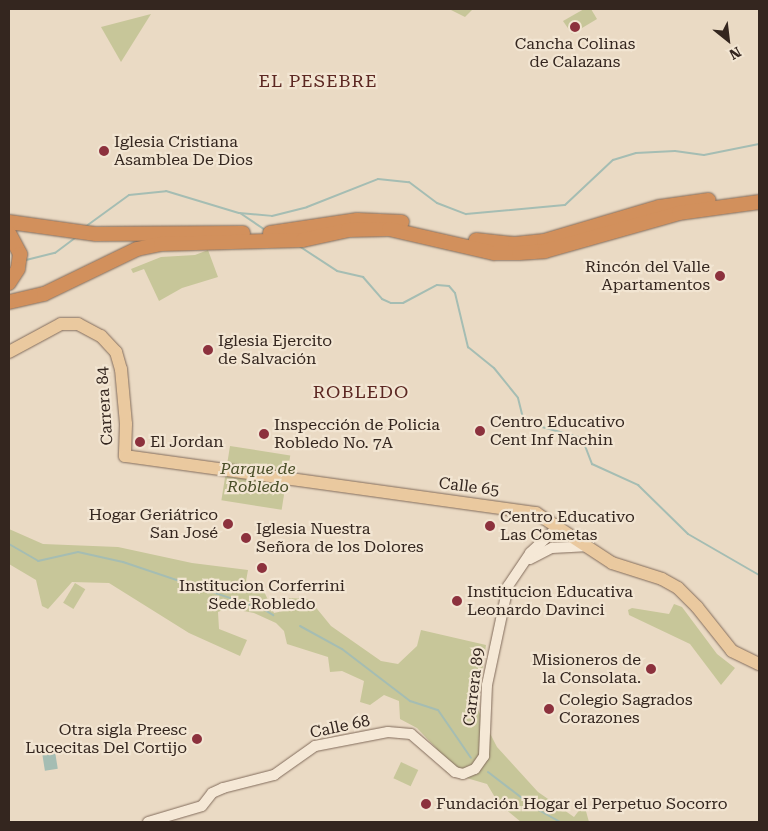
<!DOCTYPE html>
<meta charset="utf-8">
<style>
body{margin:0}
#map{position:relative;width:768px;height:831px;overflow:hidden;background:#eadac4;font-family:"Roboto Serif",serif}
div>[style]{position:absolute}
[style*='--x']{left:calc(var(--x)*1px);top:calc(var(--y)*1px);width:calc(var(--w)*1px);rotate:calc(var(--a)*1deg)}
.green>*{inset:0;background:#c7c699;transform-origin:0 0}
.water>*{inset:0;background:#a5bdb3;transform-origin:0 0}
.stream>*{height:2px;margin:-1px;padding:0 1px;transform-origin:1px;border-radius:1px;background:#a5bdb3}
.roads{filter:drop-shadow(0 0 1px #826c5c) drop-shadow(0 0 1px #826c5c)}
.minor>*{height:10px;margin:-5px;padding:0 5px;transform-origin:5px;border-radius:5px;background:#f5e8d6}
.major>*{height:12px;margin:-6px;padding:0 6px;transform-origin:6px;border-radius:6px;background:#eac99f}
.highway>*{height:14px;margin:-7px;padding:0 7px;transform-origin:7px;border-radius:7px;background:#d2905c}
.dots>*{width:14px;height:14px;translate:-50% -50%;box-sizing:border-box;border:2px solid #f2e5d2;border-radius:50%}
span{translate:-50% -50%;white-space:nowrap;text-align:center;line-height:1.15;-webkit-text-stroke:4.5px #f2e5d2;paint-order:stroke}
.poi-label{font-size:16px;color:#34261f}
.left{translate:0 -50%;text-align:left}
.right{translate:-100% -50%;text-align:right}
.street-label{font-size:16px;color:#34261f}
.park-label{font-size:16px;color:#494e27;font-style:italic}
.neighbourhood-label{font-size:18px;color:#5c2722;letter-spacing:1px}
.frame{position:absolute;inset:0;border:10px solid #34261f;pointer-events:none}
.north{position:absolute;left:703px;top:15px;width:50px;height:50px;-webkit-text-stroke:4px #f2e5d2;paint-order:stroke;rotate:151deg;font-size:14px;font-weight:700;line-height:20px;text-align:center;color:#34261f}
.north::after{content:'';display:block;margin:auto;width:18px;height:22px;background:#34261f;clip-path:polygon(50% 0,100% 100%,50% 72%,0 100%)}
</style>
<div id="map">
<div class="green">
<i style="clip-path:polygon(449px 9px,473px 9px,465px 17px)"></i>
<i style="clip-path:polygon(584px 9px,591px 9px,597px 19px,572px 34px,563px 21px)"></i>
<i style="clip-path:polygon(151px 14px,121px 62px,101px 27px)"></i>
<i style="clip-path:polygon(208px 250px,218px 277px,182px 288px,159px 301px,144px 269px,133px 273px,131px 269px,161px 257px,195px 255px)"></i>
<i style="left:230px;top:446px;width:61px;height:55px;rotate:9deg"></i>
<i style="clip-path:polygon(9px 529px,43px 544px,118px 547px,192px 563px,248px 570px,246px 581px,261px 585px,274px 613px,292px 609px,289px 598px,309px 599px,331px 626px,381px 661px,398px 664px,417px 646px,421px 630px,486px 645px,477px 708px,497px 747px,538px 792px,574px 817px,584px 804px,589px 822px,521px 822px,499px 804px,487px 784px,446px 772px,436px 748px,417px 728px,400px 719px,399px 701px,384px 695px,370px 705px,360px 702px,364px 681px,342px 671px,330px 672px,328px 657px,287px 644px,284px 631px,276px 623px,254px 613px,228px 608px,218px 612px,219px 629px,247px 640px,240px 656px,189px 633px,109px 583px,72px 582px,48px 609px,42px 606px,36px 580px,9px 564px)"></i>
<i style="left:75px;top:583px;width:12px;height:23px;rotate:31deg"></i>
<i style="clip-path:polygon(674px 604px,682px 607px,717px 654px,735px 668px,721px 685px,690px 644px,629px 615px,628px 610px,632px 608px,669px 614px)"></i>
<i style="left:401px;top:762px;width:19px;height:18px;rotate:25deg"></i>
</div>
<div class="water">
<i style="left:54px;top:745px;width:24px;height:13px;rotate:81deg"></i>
</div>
<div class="stream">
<i style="--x:240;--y:213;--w:30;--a:34"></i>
<i style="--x:85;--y:227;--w:54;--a:-36"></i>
<i style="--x:129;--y:195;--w:37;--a:-6"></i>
<i style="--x:166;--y:191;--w:76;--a:16.8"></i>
<i style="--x:239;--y:213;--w:33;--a:5"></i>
<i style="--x:272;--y:216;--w:36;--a:-14"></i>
<i style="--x:307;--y:207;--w:76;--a:-21.5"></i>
<i style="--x:378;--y:179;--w:31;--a:6"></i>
<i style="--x:409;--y:182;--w:35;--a:37"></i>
<i style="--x:437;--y:203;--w:31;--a:21"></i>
<i style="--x:466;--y:214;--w:99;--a:-5.2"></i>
<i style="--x:565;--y:205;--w:66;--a:-43.2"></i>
<i style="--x:613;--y:160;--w:24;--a:-17"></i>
<i style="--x:636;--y:153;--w:39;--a:-3"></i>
<i style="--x:675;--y:151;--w:29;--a:8"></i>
<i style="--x:704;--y:155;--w:56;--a:-11.3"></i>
<i style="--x:299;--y:246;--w:45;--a:33.3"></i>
<i style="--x:337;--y:271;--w:27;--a:13"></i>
<i style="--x:363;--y:277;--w:29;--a:49"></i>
<i style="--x:382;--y:299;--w:10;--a:24"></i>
<i style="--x:391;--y:303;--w:12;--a:0"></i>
<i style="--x:403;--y:303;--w:38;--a:-28"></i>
<i style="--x:437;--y:285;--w:12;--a:5"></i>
<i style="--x:449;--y:286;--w:9;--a:49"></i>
<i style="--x:455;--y:293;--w:56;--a:76.5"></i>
<i style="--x:468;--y:347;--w:33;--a:39"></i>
<i style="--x:494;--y:368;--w:38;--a:51"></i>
<i style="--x:518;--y:398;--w:25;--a:76"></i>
<i style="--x:524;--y:422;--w:60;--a:15.4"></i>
<i style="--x:582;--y:438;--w:28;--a:69"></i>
<i style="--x:592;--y:464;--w:51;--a:24.5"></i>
<i style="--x:638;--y:485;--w:70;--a:44.4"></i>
<i style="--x:688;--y:534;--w:82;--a:30"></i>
<i style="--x:26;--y:260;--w:30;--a:-14"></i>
<i style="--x:55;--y:253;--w:25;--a:-37"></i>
<i style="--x:9;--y:544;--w:34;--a:30"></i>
<i style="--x:38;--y:561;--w:41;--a:-12.7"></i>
<i style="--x:78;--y:552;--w:46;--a:12.5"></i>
<i style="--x:123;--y:562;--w:148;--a:18.6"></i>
<i style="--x:263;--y:609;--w:12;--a:31"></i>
<i style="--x:300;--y:626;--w:48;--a:28.7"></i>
<i style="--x:342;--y:649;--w:86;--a:37.4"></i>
<i style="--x:410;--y:701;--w:29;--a:18"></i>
<i style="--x:438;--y:710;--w:58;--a:55.5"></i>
<i style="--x:488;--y:772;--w:59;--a:37.5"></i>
<i style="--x:535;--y:808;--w:29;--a:29"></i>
</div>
<div class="roads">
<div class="minor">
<i style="--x:530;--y:559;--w:25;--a:-27"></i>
<i style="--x:552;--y:548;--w:33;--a:-3"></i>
<i style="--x:148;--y:822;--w:56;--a:-16.5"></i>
<i style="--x:202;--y:806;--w:16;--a:-52"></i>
<i style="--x:212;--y:793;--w:12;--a:-24"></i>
<i style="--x:223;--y:788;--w:53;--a:-14.3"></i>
<i style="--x:274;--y:775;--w:50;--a:-35.3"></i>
<i style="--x:315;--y:746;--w:74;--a:-10.9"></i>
<i style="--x:388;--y:732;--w:23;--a:5"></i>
<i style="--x:411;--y:734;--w:58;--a:40.8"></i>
<i style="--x:455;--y:772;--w:8;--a:14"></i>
<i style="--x:463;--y:774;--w:13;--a:-23"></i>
<i style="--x:475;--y:769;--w:16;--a:-55"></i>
<i style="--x:484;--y:756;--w:71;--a:-87.6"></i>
<i style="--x:487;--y:685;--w:101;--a:-78"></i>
<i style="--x:508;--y:586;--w:40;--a:-56"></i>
<i style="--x:530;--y:553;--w:35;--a:-43"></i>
</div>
<div class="major">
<i style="--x:9;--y:352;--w:59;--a:-28.3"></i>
<i style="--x:61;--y:324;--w:17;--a:0"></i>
<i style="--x:78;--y:324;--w:26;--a:28"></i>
<i style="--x:101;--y:336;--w:22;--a:47"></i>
<i style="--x:116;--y:352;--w:18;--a:74"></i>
<i style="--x:121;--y:369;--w:55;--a:84.8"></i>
<i style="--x:126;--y:424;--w:32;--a:92"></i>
<i style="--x:125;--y:456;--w:415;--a:7.9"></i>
<i style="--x:536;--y:513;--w:91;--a:33.3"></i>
<i style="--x:612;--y:563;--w:52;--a:17.7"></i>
<i style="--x:662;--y:579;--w:18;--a:29"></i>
<i style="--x:678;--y:588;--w:27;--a:45"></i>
<i style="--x:697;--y:607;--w:56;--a:51.5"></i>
<i style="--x:732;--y:651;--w:30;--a:26"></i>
</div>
<div class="highway">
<i style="--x:9;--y:222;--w:88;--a:7.9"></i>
<i style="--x:96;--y:234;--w:147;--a:-0.4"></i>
<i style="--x:9;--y:233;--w:24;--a:62"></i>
<i style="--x:20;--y:254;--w:15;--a:98"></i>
<i style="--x:18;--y:269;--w:17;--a:123"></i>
<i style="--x:270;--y:233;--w:88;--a:-8.5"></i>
<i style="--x:357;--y:220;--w:45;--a:2.5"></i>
<i style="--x:476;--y:240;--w:39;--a:6"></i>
<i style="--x:515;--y:244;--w:29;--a:-6"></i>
<i style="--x:544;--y:241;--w:120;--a:-16.5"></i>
<i style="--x:659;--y:207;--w:50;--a:-8"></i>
<i style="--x:9;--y:302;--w:36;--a:-13"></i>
<i style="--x:44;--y:294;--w:103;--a:-25.8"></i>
<i style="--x:137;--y:249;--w:25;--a:-12"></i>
<i style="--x:161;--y:244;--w:142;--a:-1.6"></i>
<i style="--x:303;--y:240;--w:46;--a:-12.5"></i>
<i style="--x:348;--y:230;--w:41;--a:-1.4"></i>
<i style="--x:389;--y:229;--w:108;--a:12.9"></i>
<i style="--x:494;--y:253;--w:25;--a:0"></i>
<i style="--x:519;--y:253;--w:26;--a:-4"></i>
<i style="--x:545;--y:251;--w:139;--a:-15.8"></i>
<i style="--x:679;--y:213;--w:81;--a:-7.8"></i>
</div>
</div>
<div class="dots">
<i style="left:575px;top:27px;background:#8c313d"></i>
<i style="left:104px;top:151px;background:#8c313d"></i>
<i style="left:720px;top:276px;background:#8c313d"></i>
<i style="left:208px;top:350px;background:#8c313d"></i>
<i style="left:480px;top:431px;background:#8c313d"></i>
<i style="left:264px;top:434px;background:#8c313d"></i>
<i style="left:140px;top:442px;background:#8c313d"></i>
<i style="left:228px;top:524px;background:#8c313d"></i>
<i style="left:490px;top:526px;background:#8c313d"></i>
<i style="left:246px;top:538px;background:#8c313d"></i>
<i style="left:262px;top:568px;background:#8c313d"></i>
<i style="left:457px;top:601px;background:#8c313d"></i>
<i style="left:651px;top:669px;background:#8c313d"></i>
<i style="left:549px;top:709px;background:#8c313d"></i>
<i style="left:197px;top:739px;background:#8c313d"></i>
<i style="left:426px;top:804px;background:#8c313d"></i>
</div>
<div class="poi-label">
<span style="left:575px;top:53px">Cancha Colinas<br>de Calazans</span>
<span class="left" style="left:114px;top:151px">Iglesia Cristiana<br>Asamblea De Dios</span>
<span class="right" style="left:710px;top:276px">Rincón del Valle<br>Apartamentos</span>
<span class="left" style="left:218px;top:350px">Iglesia Ejercito<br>de Salvación</span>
<span class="left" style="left:490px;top:431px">Centro Educativo<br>Cent Inf Nachin</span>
<span class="left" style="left:274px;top:434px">Inspección de Policia<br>Robledo No. 7A</span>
<span class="left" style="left:150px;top:442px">El Jordan</span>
<span class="right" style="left:218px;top:524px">Hogar Geriátrico<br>San José</span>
<span class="left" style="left:500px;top:526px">Centro Educativo<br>Las Cometas</span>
<span class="left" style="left:256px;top:538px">Iglesia Nuestra<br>Señora de los Dolores</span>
<span style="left:262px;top:595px">Institucion Corferrini<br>Sede Robledo</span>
<span class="left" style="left:467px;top:601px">Institucion Educativa<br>Leonardo Davinci</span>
<span class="right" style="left:641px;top:669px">Misioneros de<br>la Consolata.</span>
<span class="left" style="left:559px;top:709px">Colegio Sagrados<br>Corazones</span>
<span class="right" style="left:187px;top:739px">Otra sigla Preesc<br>Lucecitas Del Cortijo</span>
<span class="left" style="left:436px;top:804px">Fundación Hogar el Perpetuo Socorro</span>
</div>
<div class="street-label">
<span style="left:105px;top:406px;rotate:-94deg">Carrera 84</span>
<span style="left:469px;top:487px;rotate:7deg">Calle 65</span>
<span style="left:474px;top:687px;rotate:-83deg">Carrera 89</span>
<span style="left:340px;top:727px;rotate:-12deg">Calle 68</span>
</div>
<div class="park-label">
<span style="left:258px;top:478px">Parque de<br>Robledo</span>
</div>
<div class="neighbourhood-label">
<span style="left:318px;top:81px">EL PESEBRE</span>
<span style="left:361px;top:392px">ROBLEDO</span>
</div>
<div class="frame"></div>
<div class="north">N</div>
</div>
